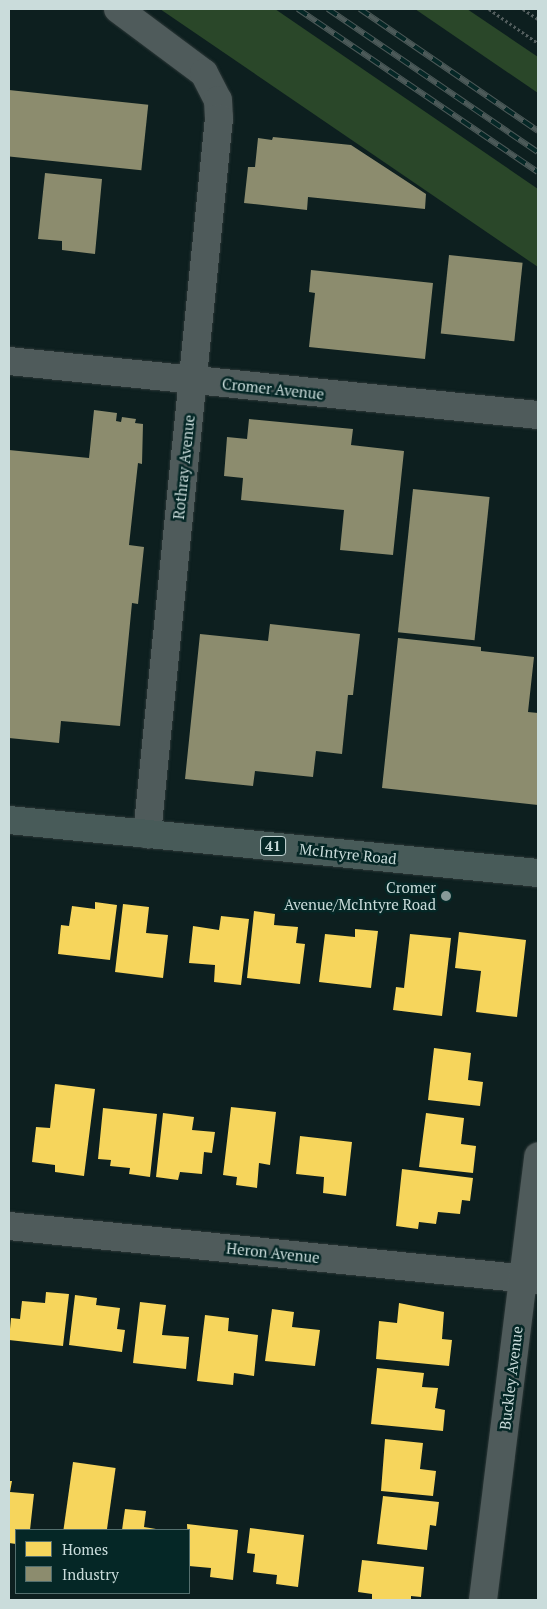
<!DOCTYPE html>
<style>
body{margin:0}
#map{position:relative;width:547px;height:1609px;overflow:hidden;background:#0d1f1f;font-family:"PT Serif",serif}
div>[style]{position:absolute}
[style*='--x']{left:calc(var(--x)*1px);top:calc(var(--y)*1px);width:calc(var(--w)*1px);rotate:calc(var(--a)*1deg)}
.green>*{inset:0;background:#2a4729}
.homes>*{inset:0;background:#f6d55c;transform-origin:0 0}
.industry>*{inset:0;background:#8c8c6e;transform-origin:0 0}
.path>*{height:3px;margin-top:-1.5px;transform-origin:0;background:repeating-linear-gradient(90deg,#535e5e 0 2.5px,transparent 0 5px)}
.roads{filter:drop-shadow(0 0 1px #2c3737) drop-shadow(0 0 1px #2c3737)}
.minor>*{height:28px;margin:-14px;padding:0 14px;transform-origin:14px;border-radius:14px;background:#4f5b5b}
.major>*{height:28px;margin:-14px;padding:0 14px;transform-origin:14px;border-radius:14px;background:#485b59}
.rail>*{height:5.5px;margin-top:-2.75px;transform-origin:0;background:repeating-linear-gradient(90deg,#052726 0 11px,#4c5a59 0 22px);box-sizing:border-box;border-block:1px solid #4c5a59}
.dots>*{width:14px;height:14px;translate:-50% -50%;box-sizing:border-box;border:2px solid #052726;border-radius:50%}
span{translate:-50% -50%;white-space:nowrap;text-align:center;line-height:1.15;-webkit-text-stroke:5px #052726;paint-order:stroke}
.shield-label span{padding:1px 4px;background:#052726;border:1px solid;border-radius:4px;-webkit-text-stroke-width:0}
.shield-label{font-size:14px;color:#cadcdb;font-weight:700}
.street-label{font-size:15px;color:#cadcdb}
.poi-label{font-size:15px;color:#cadcdb}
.right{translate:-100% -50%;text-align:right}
.frame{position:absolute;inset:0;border:10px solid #cadcdb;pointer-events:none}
.legend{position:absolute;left:15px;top:1529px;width:175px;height:65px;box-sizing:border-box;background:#052726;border:1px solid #546f6e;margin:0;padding:6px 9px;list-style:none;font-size:15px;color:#cadcdb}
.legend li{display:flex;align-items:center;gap:10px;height:25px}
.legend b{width:25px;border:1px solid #546f6e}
</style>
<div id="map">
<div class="green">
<i style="clip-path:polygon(160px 9px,275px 9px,538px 189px,538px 267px)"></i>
<i style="clip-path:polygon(415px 9px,467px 9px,538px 57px,538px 93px)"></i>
</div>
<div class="homes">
<i style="clip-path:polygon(95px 902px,117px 905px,110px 960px,58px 954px,61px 925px,69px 926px,72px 906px,95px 909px)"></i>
<i style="clip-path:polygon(123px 904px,149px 907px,146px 933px,168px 935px,163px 978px,115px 972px)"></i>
<i style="clip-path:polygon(254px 911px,275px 914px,274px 925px,298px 927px,296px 943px,305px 944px,300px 984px,247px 978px)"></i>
<i style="clip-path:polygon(221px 916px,249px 919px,241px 985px,214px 982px,215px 965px,189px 963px,193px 926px,219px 930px)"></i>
<i style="clip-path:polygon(355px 929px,378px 931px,371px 988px,319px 982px,325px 934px,355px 937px)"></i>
<i style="clip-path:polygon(459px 932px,526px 940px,517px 1017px,476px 1012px,481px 971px,455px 968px)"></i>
<i style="clip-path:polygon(410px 934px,451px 938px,442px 1016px,393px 1010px,396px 987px,404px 988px)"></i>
<i style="clip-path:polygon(434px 1048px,471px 1053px,468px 1080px,483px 1082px,480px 1106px,428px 1100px)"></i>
<i style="clip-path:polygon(55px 1084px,95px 1089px,84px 1176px,55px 1172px,55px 1165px,32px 1162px,36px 1127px,50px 1128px)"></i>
<i style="clip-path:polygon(231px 1107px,276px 1112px,270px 1165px,259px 1163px,257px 1188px,236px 1185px,237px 1177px,223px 1175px)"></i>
<i style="clip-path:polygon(103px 1108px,157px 1114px,150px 1177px,129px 1174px,130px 1168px,110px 1166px,111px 1160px,98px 1159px)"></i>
<i style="clip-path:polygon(163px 1113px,194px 1117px,192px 1130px,215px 1132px,212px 1153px,204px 1152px,202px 1174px,180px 1172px,178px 1180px,156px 1177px)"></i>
<i style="clip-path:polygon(426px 1113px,464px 1118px,461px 1144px,476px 1146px,473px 1173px,419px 1167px)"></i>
<i style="clip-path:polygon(300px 1136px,352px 1142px,346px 1196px,323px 1193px,324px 1177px,296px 1174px)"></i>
<i style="clip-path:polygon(402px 1169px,473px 1178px,470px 1201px,462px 1200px,460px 1214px,438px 1212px,436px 1224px,419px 1222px,418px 1229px,396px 1226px)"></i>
<i style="clip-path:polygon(46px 1292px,69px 1294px,63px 1346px,9px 1340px,11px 1318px,20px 1319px,22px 1301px,45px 1303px)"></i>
<i style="clip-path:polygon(75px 1295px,97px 1298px,96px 1305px,120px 1308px,117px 1329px,125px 1330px,122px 1352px,69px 1345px)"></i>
<i style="clip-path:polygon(140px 1302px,166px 1305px,162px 1335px,189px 1337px,186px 1369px,133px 1363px)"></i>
<i style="clip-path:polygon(399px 1303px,444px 1312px,442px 1339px,452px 1340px,449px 1366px,376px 1359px,379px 1321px,397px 1323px)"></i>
<i style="clip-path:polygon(272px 1309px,294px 1312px,292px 1327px,320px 1330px,315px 1366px,265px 1361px)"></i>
<i style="clip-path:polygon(205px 1315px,229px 1318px,228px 1331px,258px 1335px,254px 1376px,234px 1373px,233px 1385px,197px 1381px)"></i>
<i style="clip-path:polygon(377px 1368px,424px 1373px,422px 1387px,438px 1388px,435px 1408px,445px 1410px,443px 1431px,371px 1424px)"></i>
<i style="clip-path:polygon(385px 1439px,423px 1443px,420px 1469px,436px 1471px,433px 1496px,381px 1491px)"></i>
<i style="left:73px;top:1462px;width:43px;height:68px;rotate:8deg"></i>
<i style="clip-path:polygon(9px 1481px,12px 1481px,10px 1492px,34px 1494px,30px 1530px,16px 1530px,16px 1544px,9px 1543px)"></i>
<i style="clip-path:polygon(383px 1496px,439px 1502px,436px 1526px,430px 1525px,427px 1550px,377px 1544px)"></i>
<i style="clip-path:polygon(125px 1509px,146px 1511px,144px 1527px,162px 1530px,122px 1530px)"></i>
<i style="clip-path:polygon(187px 1524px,238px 1530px,233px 1580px,210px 1577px,211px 1568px,189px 1566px)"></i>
<i style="clip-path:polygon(250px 1528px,304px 1535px,298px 1587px,276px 1584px,277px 1575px,253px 1572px,255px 1554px,247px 1553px)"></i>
<i style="clip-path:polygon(362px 1560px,424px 1567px,421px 1597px,411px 1596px,411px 1600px,372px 1600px,372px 1594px,358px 1592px)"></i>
</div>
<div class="industry">
<i style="left:9px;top:90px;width:140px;height:66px;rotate:6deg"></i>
<i style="clip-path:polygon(273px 137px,351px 145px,426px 194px,425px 209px,308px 197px,307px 210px,244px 203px,248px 167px,255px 167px,258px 138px,272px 140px)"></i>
<i style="clip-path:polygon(45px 173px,102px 179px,95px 254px,62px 250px,62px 241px,38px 239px)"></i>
<i style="left:449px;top:255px;width:74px;height:79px;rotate:6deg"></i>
<i style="clip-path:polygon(311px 270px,433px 283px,425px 359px,309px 347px,315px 293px,309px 292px)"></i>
<i style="clip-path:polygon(94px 410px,117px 413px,116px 421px,121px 422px,122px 417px,136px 419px,135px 423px,143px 424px,142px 464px,138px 463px,129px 545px,144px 547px,138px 604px,132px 603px,120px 726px,61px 721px,59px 743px,9px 738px,9px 450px,89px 458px)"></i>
<i style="clip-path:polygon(249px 419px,353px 429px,351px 445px,404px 451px,393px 555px,340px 550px,344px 510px,241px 500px,243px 478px,224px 476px,227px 437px,247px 439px)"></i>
<i style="left:413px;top:489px;width:77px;height:144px;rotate:6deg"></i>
<i style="clip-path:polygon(270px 624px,360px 634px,353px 695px,348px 695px,342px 754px,316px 751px,313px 777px,255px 771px,253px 786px,185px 779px,200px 634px,268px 641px)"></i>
<i style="clip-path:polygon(398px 638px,481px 647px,481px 651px,534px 657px,528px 712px,538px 713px,538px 805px,382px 788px)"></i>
</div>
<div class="path">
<i style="--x:489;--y:9;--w:60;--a:34.8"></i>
<i style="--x:523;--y:9;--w:18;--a:34"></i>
</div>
<div class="roads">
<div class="minor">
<i style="--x:118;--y:9;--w:107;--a:36.7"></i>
<i style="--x:204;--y:73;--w:30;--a:63"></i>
<i style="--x:218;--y:100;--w:18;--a:87"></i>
<i style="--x:219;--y:118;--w:720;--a:95.74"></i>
<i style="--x:9;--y:361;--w:532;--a:5.83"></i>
<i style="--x:9;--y:1226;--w:532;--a:5.83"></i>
<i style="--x:483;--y:1600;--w:447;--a:-82.9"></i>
</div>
<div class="major">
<i style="--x:9;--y:820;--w:532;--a:5.72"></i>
</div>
</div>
<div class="rail">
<i style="--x:298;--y:9;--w:290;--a:34.2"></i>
<i style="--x:328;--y:9;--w:254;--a:34.3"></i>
<i style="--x:360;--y:9;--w:216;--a:34.4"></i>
</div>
<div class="dots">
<i style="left:446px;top:896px;background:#889a99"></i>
</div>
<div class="shield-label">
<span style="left:273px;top:846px">41</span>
</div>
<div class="street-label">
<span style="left:273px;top:389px;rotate:6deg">Cromer Avenue</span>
<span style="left:184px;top:467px;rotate:-84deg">Rothray Avenue</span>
<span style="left:348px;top:854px;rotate:6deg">McIntyre Road</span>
<span style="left:273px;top:1253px;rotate:6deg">Heron Avenue</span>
<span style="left:511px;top:1378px;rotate:-83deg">Buckley Avenue</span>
</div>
<div class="poi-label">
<span class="right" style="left:436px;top:896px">Cromer<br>Avenue/McIntyre Road</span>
</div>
<div class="frame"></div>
<ul class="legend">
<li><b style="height:14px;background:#f6d55c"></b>Homes</li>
<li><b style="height:14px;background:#8c8c6e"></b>Industry</li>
</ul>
</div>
